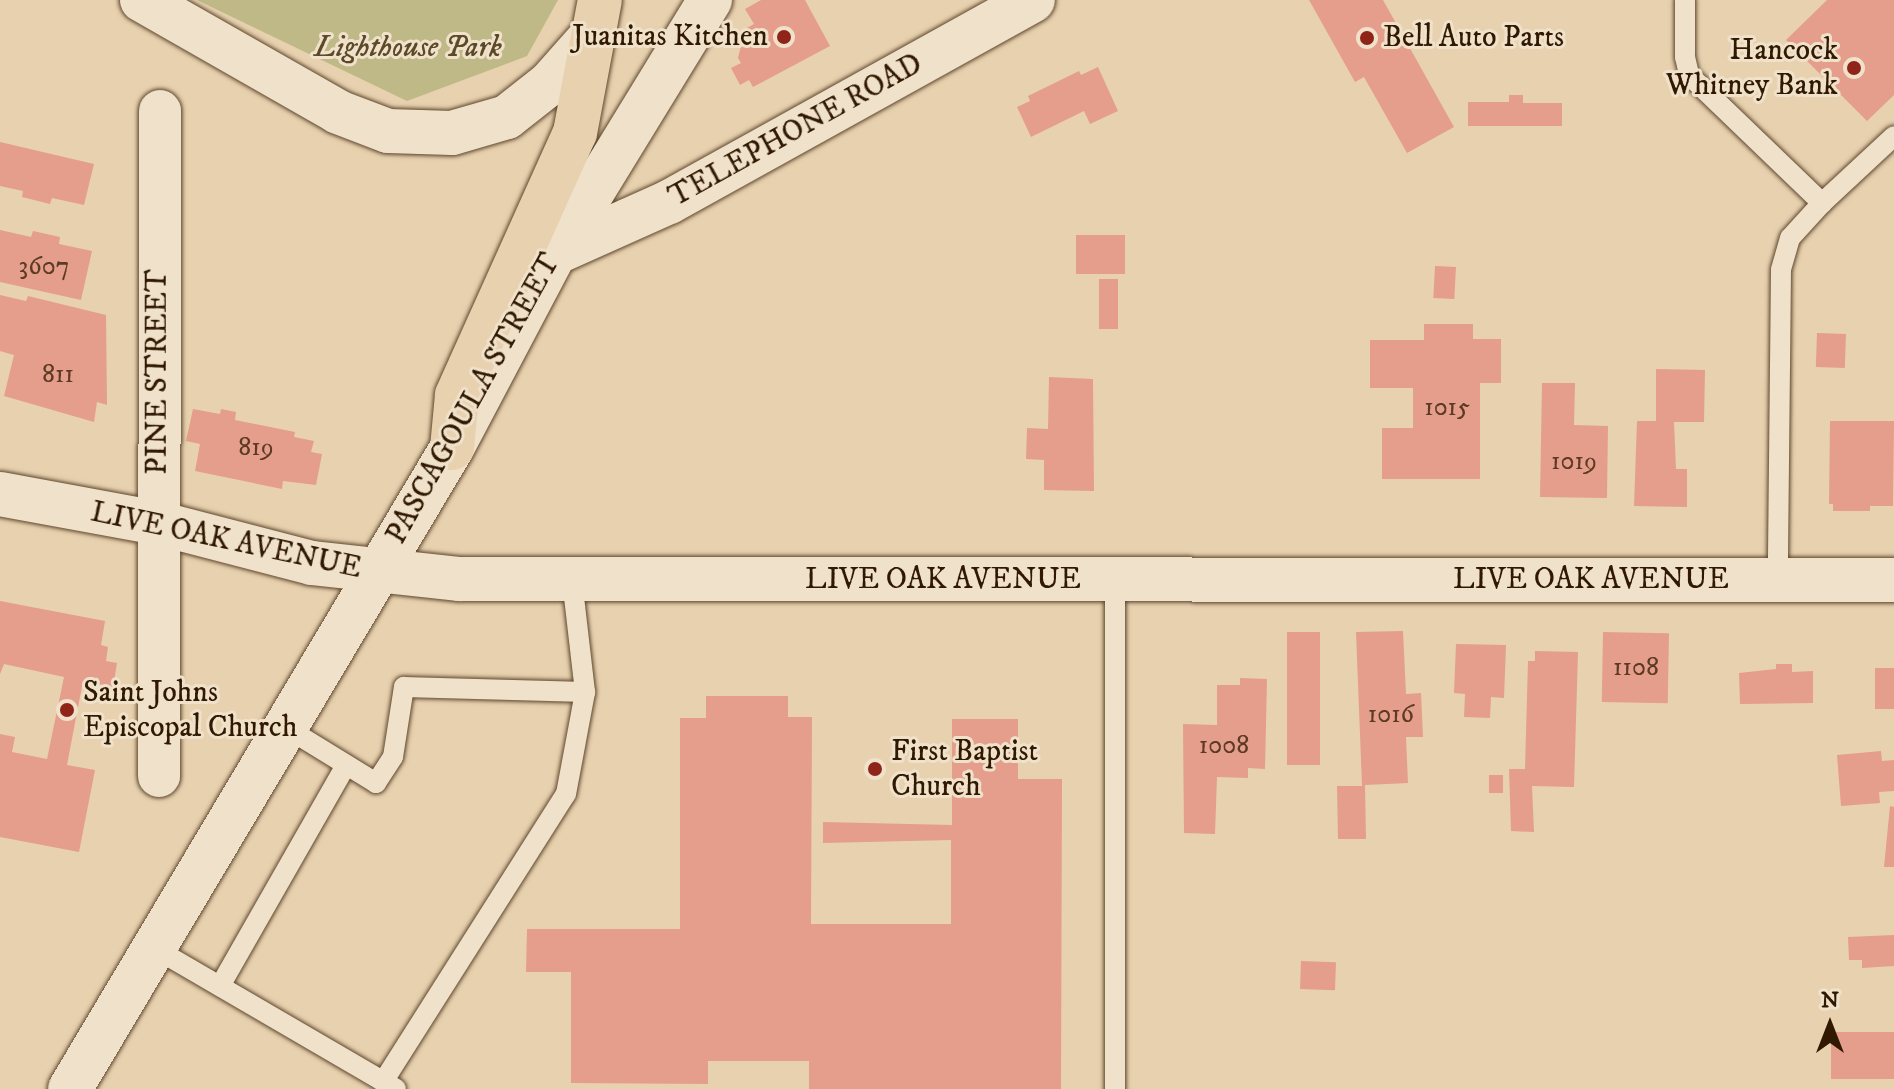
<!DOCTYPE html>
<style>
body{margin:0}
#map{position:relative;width:1894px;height:1089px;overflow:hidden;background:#e8d1af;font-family:"IM FELL DW Pica",serif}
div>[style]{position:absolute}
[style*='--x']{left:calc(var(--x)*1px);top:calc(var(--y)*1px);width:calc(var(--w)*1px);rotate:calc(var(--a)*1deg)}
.green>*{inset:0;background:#beb986}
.building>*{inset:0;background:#e49e8b;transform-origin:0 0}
.roads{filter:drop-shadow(0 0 2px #5e472c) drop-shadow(0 0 2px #5e472c)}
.lane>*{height:20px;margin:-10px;padding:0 10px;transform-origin:10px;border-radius:10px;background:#f0e1cb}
.street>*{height:42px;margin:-21px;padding:0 21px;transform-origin:21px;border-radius:21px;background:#f0e1cb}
.secondary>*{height:44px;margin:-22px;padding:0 22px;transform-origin:22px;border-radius:22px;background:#f0e1cb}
.primary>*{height:44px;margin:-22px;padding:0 22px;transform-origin:22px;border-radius:22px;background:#e8d1af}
.dots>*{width:22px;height:22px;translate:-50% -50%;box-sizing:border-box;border:4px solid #f0e1cb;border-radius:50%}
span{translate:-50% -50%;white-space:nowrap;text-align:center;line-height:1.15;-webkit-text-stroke:6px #f0e1cb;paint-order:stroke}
.number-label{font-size:26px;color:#5d3a23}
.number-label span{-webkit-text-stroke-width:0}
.poi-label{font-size:30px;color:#301900}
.right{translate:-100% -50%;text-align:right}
.left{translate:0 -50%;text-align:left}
.park-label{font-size:30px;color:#5b4928;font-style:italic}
.street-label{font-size:30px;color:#301900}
.north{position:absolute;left:1790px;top:985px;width:80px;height:80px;-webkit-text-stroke:6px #f0e1cb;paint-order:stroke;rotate:0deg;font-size:22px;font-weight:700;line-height:32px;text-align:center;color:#301900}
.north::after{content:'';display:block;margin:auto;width:28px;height:36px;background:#301900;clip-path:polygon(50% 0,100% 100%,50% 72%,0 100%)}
</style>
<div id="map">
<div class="green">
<i style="clip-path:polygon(197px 0,558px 0,527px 56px,407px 101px)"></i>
</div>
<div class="building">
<i style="clip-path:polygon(761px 0,805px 0,830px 46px,753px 87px,749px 80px,740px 85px,731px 68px,741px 63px,738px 58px,745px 29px,754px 24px,745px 9px)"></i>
<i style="clip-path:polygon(1309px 0,1383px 0,1454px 127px,1407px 153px,1364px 77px,1355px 82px)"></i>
<i style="clip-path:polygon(1827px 0,1894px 0,1894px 95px,1867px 121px,1786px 40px)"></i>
<i style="clip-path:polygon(1098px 67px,1118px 111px,1090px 124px,1084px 111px,1031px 137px,1017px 107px,1030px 101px,1028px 96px,1079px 71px,1081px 75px)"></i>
<i style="clip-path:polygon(1509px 95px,1523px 95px,1523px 103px,1562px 103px,1562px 126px,1468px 126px,1468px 102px,1509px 102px)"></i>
<i style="clip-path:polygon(0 142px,94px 164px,84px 205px,52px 198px,50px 204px,22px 197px,23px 191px,0 186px)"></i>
<i style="clip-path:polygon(0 230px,31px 237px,33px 231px,60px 237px,59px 244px,92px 251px,81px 300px,0 282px)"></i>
<i style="left:1076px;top:235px;width:49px;height:39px"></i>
<i style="left:1435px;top:266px;width:21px;height:32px;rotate:3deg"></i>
<i style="left:1099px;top:279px;width:19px;height:50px"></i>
<i style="clip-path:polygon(0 295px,26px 301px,28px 296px,106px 315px,107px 405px,97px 402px,94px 422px,4px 396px,14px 355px,0 351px)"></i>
<i style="clip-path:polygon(1424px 324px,1473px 324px,1473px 339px,1501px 339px,1501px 383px,1480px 383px,1480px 479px,1382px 479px,1382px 428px,1413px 428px,1413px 388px,1370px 388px,1370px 340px,1424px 340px)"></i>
<i style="left:1817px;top:333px;width:29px;height:34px;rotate:2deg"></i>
<i style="clip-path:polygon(1656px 369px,1705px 370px,1704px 422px,1674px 422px,1676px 469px,1687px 469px,1687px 507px,1634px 506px,1637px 421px,1656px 421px)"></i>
<i style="clip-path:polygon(1049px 377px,1093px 379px,1094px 491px,1044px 490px,1044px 460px,1026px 459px,1027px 428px,1048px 429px)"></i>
<i style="clip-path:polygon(1542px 383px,1575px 383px,1574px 425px,1608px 426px,1607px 498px,1540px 497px)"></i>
<i style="clip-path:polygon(193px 409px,220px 414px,221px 409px,236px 412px,235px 420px,295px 432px,294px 437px,314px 441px,311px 452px,322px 454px,316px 485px,283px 481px,282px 489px,195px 471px,200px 444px,186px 441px)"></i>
<i style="clip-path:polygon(1830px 421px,1894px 421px,1893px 506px,1870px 506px,1870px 511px,1833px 511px,1833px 504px,1829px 504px)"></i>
<i style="clip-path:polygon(0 601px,105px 621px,101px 645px,108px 647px,106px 661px,117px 663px,113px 687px,83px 681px,67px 765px,95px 770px,79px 852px,0 837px,0 734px,15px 737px,12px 752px,47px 759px,64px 677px,4px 664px,0 674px)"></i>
<i style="clip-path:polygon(1403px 631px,1406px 694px,1421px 693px,1423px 737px,1406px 737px,1408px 783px,1365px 785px,1366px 839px,1338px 839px,1337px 786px,1362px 786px,1356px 632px)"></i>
<i style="left:1287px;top:632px;width:33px;height:133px"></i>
<i style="left:1603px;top:632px;width:66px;height:70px;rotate:1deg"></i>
<i style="clip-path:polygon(1456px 644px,1506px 645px,1504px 698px,1491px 697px,1490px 718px,1464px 717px,1465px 694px,1454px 693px)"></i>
<i style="clip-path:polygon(1535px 651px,1578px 652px,1574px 787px,1532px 786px,1534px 832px,1511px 831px,1509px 769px,1525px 769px,1528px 661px,1535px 661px)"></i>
<i style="clip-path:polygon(1776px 664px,1792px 664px,1792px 672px,1813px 671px,1813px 703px,1740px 704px,1739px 673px,1776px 669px)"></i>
<i style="left:1875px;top:668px;width:19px;height:41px"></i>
<i style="clip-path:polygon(1240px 678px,1267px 679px,1265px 769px,1248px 768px,1248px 778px,1217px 777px,1215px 834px,1184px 833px,1183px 724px,1217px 725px,1217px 685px,1240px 685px)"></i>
<i style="clip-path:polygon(706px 696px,788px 696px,788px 717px,812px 717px,811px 924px,951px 924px,951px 840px,823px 843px,823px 822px,952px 825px,952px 719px,1018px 719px,1018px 779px,1062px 779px,1061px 1089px,809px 1089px,809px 1061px,708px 1061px,708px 1084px,571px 1083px,571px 972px,526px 972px,527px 929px,680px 929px,680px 718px,706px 718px)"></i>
<i style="clip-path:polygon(1881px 751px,1882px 761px,1894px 760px,1894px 791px,1879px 792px,1880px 803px,1841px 806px,1837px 755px)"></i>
<i style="left:1489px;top:775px;width:14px;height:18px"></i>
<i style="clip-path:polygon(1890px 806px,1894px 807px,1894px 867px,1884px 867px)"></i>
<i style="clip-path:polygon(1894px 935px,1894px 966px,1862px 968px,1862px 960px,1849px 960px,1848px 937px)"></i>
<i style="left:1301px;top:961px;width:35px;height:28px;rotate:2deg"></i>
<i style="left:1894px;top:1032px;width:47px;height:63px;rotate:90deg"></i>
</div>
<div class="roads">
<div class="lane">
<i style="--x:1685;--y:0;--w:57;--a:90"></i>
<i style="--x:1685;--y:57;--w:18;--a:77"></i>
<i style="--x:1689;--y:75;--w:185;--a:43.9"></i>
<i style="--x:1822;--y:203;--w:47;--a:132.4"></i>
<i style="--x:1790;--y:238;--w:33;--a:106"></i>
<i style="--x:1781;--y:270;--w:310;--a:90.6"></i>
<i style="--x:1822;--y:203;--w:98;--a:-42.9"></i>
<i style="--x:285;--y:727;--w:107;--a:31.6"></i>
<i style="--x:376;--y:783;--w:31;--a:-57"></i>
<i style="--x:393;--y:757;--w:71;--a:-81.1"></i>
<i style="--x:404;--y:687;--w:181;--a:1.6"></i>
<i style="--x:585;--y:692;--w:114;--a:-96.6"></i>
<i style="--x:154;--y:948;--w:280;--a:30.2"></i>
<i style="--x:220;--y:986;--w:254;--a:-60.3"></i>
<i style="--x:383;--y:1082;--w:341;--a:-57.6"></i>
<i style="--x:566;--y:794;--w:104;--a:-79.4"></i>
<i style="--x:1115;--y:1089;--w:509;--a:-90"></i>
</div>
<div class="street">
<i style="--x:159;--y:776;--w:665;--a:-89.91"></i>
</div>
<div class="secondary">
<i style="--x:142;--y:0;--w:226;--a:29.7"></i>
<i style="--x:338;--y:112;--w:53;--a:20.8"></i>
<i style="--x:388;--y:131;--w:64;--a:1.8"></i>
<i style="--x:452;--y:133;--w:57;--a:-16.2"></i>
<i style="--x:507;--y:117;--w:55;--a:-38.3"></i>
<i style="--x:550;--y:83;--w:60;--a:-48.4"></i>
<i style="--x:555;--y:253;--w:125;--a:-24.1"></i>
<i style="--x:669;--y:202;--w:416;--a:-29"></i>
<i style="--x:0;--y:494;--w:161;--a:10.4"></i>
<i style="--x:158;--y:523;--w:159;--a:14.6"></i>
<i style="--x:312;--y:563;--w:148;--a:6.2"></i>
<i style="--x:459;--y:579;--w:1435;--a:0.04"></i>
<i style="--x:70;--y:1089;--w:746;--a:-59.21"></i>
<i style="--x:452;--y:448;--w:221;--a:-62.2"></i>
<i style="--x:555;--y:253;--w:297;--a:-58.5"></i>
</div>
<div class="primary">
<i style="--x:452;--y:448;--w:53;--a:-84.6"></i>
<i style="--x:457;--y:395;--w:287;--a:-65.8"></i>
<i style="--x:575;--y:133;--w:135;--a:-79.4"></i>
</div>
</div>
<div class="dots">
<i style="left:784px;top:37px;background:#8f2418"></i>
<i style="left:1367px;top:38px;background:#8f2418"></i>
<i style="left:1854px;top:68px;background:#8f2418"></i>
<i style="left:67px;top:710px;background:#8f2418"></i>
<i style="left:875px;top:769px;background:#8f2418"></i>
</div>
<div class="number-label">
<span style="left:44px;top:267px">3607</span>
<span style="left:58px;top:375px">811</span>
<span style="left:1447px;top:408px">1015</span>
<span style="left:256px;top:448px">819</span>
<span style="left:1574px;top:462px">1019</span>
<span style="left:1636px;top:668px">1108</span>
<span style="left:1391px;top:715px">1016</span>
<span style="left:1224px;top:746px">1008</span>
</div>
<div class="poi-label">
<span class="right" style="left:768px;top:37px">Juanitas Kitchen</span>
<span class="left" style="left:1383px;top:38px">Bell Auto Parts</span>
<span class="right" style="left:1838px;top:68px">Hancock<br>Whitney Bank</span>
<span class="left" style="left:83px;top:710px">Saint Johns<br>Episcopal Church</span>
<span class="left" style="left:891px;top:769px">First Baptist<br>Church</span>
</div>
<div class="park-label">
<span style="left:408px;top:48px">Lighthouse Park</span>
</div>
<div class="street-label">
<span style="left:796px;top:131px;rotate:-29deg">TELEPHONE ROAD</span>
<span style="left:158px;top:372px;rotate:-90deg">PINE STREET</span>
<span style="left:474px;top:399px;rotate:-61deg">PASCAGOULA STREET</span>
<span style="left:226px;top:541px;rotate:12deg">LIVE OAK AVENUE</span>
<span style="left:943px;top:580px">LIVE OAK AVENUE</span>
<span style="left:1591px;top:580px">LIVE OAK AVENUE</span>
</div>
<div class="north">N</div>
</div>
